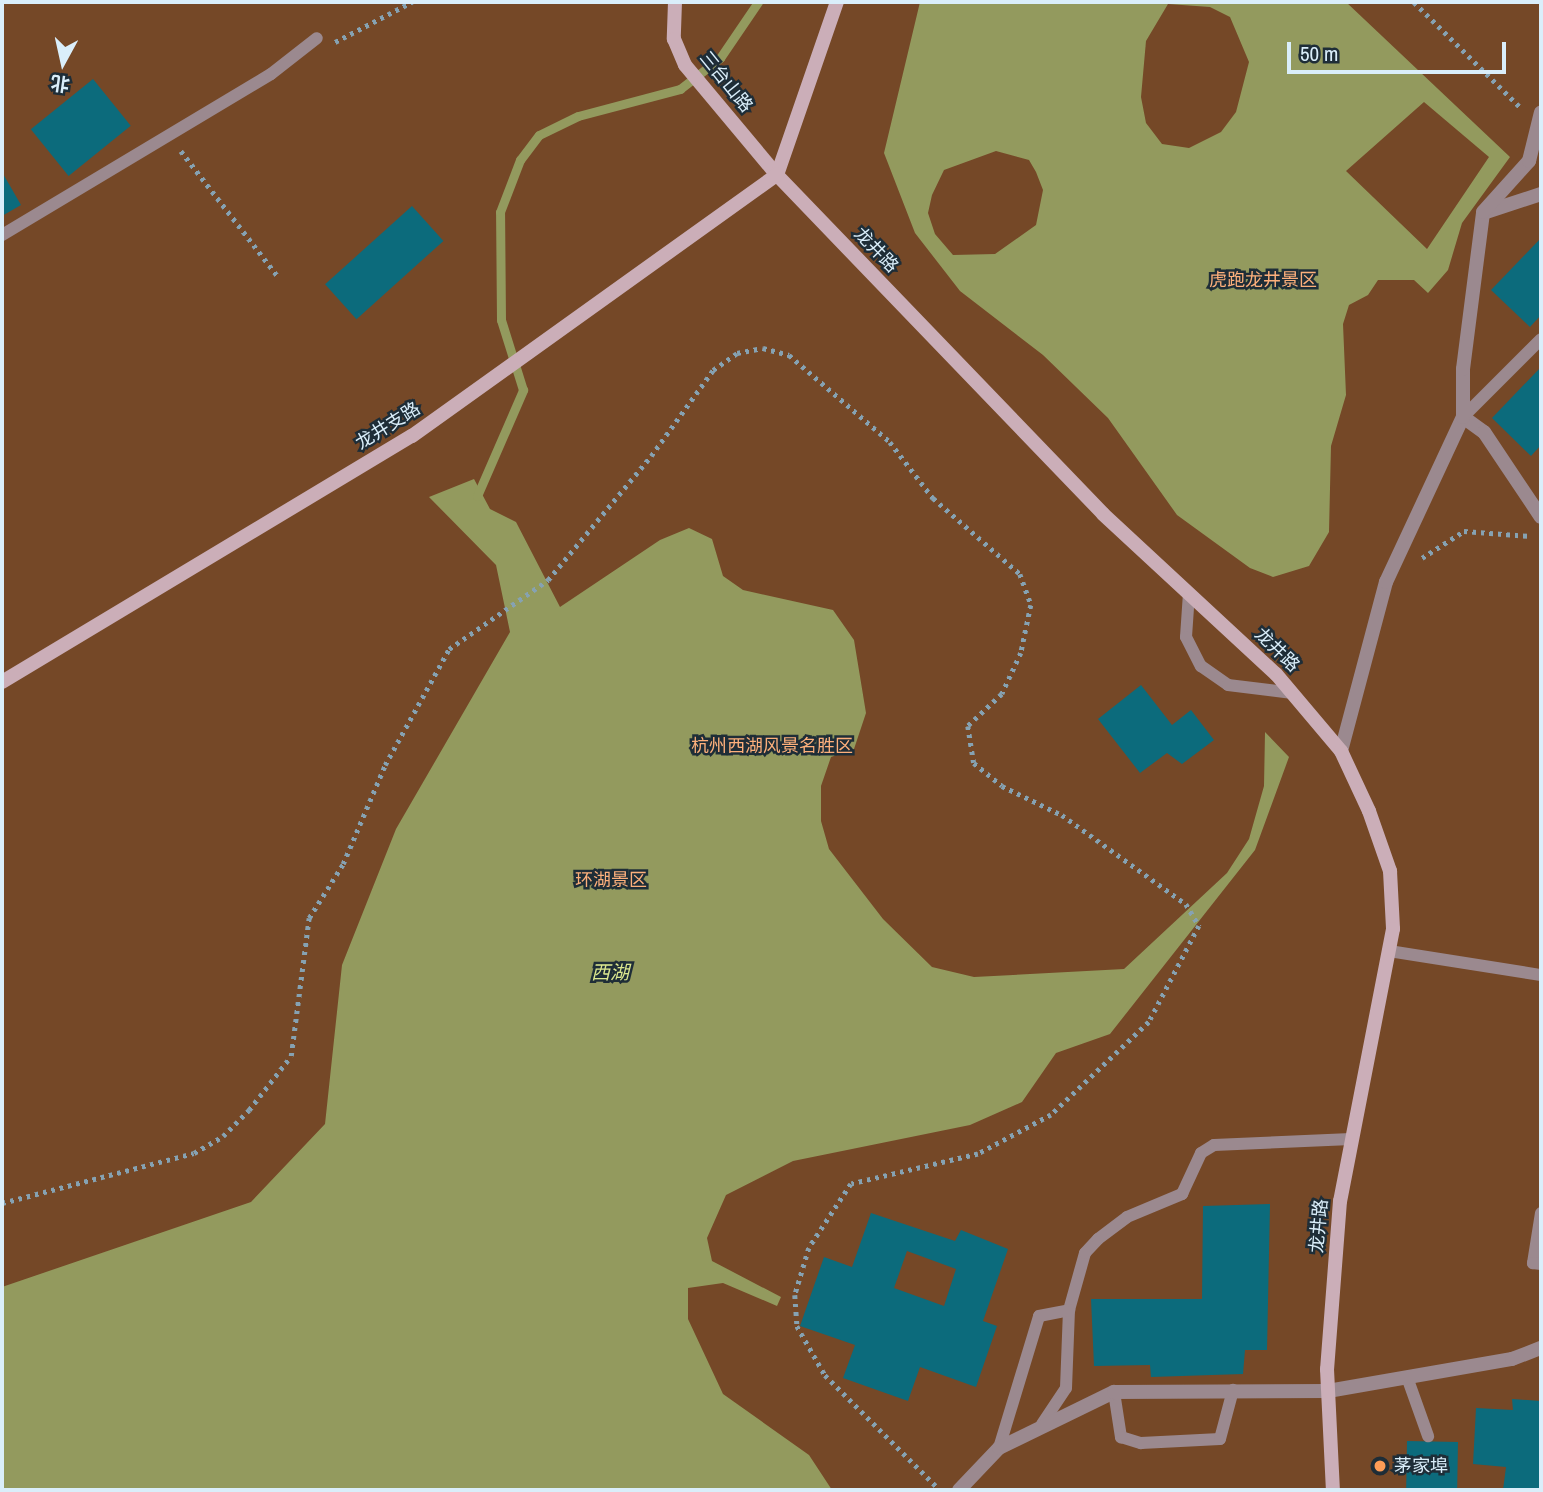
<!DOCTYPE html>
<meta charset="utf-8">
<style>
body{margin:0}
#map{position:relative;width:1543px;height:1492px;overflow:hidden;background:#25495e;font-family:"Archivo Narrow","Noto Sans SC",sans-serif}
div>[style]{position:absolute}
[style*='--x']{left:calc(var(--x)*1px);top:calc(var(--y)*1px);width:calc(var(--w)*1px);rotate:calc(var(--a)*1deg)}
.green>*{inset:0;background:#754827;transform-origin:0 0}
.water>*{inset:0;background:#939a5e}
.stream>*{height:9px;margin:-4.5px;padding:0 4.5px;transform-origin:4.5px;border-radius:4.5px;background:#939a5e}
.building>*{inset:0;background:#0c6b7c;transform-origin:0 0}
.path>*{height:4.5px;margin-top:-2.25px;transform-origin:0;background:repeating-linear-gradient(90deg,#86a2b2 0 3.5px,transparent 0 8.5px)}
.lane>*{height:12px;margin:-6px;padding:0 6px;transform-origin:6px;border-radius:6px;background:#9b898f}
.street>*{height:14px;margin:-7px;padding:0 7px;transform-origin:7px;border-radius:7px;background:#9b898f}
.secondary>*{height:14px;margin:-7px;padding:0 7px;transform-origin:7px;border-radius:7px;background:#cbaeb8}
.dots>*{width:19px;height:19px;translate:-50% -50%;box-sizing:border-box;border:4px solid #1e2d37;border-radius:50%}
span{translate:-50% -50%;white-space:nowrap;text-align:center;line-height:1.15;-webkit-text-stroke:5px #1e2d37;paint-order:stroke}
.street-label{font-size:18px;color:#daeefa}
.park-label{font-size:18px;color:#fdb07c}
.poi-label{font-size:18px;color:#daeefa}
.left{translate:0 -50%;text-align:left}
.water-label{font-size:19px;color:#dbe78e;font-style:italic}
.frame{position:absolute;inset:0;border:4px solid #daeefa;pointer-events:none}
.north{position:absolute;left:28px;top:28px;width:70px;height:70px;-webkit-text-stroke:5px #1e2d37;paint-order:stroke;rotate:188deg;font-size:19px;font-weight:700;line-height:28px;text-align:center;color:#daeefa}
.north::after{content:'';display:block;margin:auto;width:24px;height:32px;background:#daeefa;clip-path:polygon(50% 0,100% 100%,50% 72%,0 100%)}
.scale{position:absolute;left:1287px;top:42px;width:219px;height:32px;box-sizing:border-box;border:4px solid #daeefa;border-top:0;padding-left:9px;font-size:21px;line-height:24px;white-space:nowrap;color:#daeefa;-webkit-text-stroke:5px #1e2d37;paint-order:stroke}
</style>
<div id="map">
<div class="green">
<i style="left:2px;top:2px;width:1539px;height:1488px"></i>
</div>
<div class="water">
<i style="clip-path:polygon(evenodd,920px 2px,1346px 2px,1510px 157px,1462px 223px,1448px 270px,1428px 293px,1414px 280px,1378px 280px,1368px 295px,1349px 305px,1343px 324px,1346px 395px,1331px 446px,1329px 532px,1309px 566px,1273px 577px,1250px 568px,1177px 515px,1108px 418px,1043px 355px,960px 291px,915px 233px,884px 153px,920px 2px,1168px 4px,1210px 7px,1230px 17px,1249px 62px,1236px 112px,1221px 132px,1189px 148px,1162px 144px,1146px 123px,1141px 97px,1146px 41px,1168px 4px,920px 2px,1424px 102px,1489px 157px,1427px 249px,1346px 171px,1424px 102px,920px 2px,996px 151px,1029px 160px,1036px 172px,1043px 190px,1036px 225px,995px 254px,953px 255px,935px 234px,928px 213px,932px 195px,944px 170px,996px 151px)"></i>
<i style="clip-path:polygon(474px 479px,490px 509px,516px 522px,560px 607px,660px 540px,689px 528px,712px 539px,723px 576px,743px 590px,833px 610px,854px 640px,866px 713px,854px 749px,831px 757px,821px 786px,821px 821px,829px 849px,883px 919px,932px 967px,974px 977px,1124px 969px,1227px 873px,1249px 839px,1264px 786px,1265px 732px,1289px 757px,1255px 850px,1110px 1034px,1056px 1053px,1022px 1102px,970px 1125px,793px 1161px,726px 1195px,707px 1238px,712px 1261px,781px 1297px,777px 1306px,723px 1283px,688px 1288px,688px 1319px,723px 1394px,809px 1455px,832px 1490px,2px 1490px,2px 1287px,251px 1202px,325px 1124px,342px 965px,396px 829px,510px 632px,496px 565px,429px 497px)"></i>
</div>
<div class="stream">
<i style="--x:477;--y:496;--w:116;--a:-66.5"></i>
<i style="--x:523;--y:390;--w:73;--a:-107.4"></i>
<i style="--x:501;--y:320;--w:108;--a:-90.5"></i>
<i style="--x:500;--y:212;--w:56;--a:-69"></i>
<i style="--x:520;--y:160;--w:31;--a:-53"></i>
<i style="--x:539;--y:135;--w:43;--a:-26"></i>
<i style="--x:578;--y:116;--w:106;--a:-14.8"></i>
<i style="--x:680;--y:89;--w:51;--a:-37.8"></i>
<i style="--x:720;--y:58;--w:68;--a:-55.8"></i>
</div>
<div class="building">
<i style="left:93px;top:79px;width:60px;height:80px;rotate:51deg"></i>
<i style="clip-path:polygon(2px 172px,21px 205px,2px 216px)"></i>
<i style="left:412px;top:206px;width:47px;height:117px;rotate:48deg"></i>
<i style="clip-path:polygon(1541px 238px,1541px 315px,1530px 327px,1491px 290px)"></i>
<i style="clip-path:polygon(1541px 367px,1541px 445px,1531px 456px,1492px 418px)"></i>
<i style="clip-path:polygon(1141px 685px,1172px 725px,1191px 710px,1214px 740px,1182px 764px,1167px 753px,1140px 773px,1098px 719px)"></i>
<i style="clip-path:polygon(1270px 1204px,1267px 1350px,1245px 1350px,1243px 1374px,1151px 1377px,1150px 1365px,1094px 1366px,1091px 1299px,1202px 1299px,1203px 1206px)"></i>
<i style="clip-path:polygon(evenodd,871px 1213px,955px 1241px,961px 1230px,1008px 1249px,983px 1321px,997px 1326px,976px 1387px,920px 1367px,908px 1401px,843px 1378px,855px 1345px,800px 1326px,824px 1257px,852px 1267px,871px 1213px,907px 1251px,956px 1269px,944px 1306px,894px 1288px,907px 1251px)"></i>
<i style="clip-path:polygon(1512px 1399px,1541px 1401px,1541px 1490px,1503px 1490px,1506px 1467px,1473px 1464px,1476px 1408px,1513px 1410px)"></i>
<i style="left:1407px;top:1441px;width:51px;height:49px;rotate:1deg"></i>
</div>
<div class="path">
<i style="--x:1414;--y:2;--w:149;--a:44.7"></i>
<i style="--x:335;--y:42;--w:87;--a:-27.5"></i>
<i style="--x:181;--y:151;--w:160;--a:52.3"></i>
<i style="--x:1422;--y:558;--w:50;--a:-32.7"></i>
<i style="--x:1464;--y:531;--w:67;--a:4.3"></i>
<i style="--x:2;--y:1203;--w:198;--a:-14.6"></i>
<i style="--x:194;--y:1153;--w:34;--a:-30"></i>
<i style="--x:223;--y:1136;--w:37;--a:-45"></i>
<i style="--x:249;--y:1110;--w:68;--a:-52.1"></i>
<i style="--x:291;--y:1056;--w:139;--a:-82.6"></i>
<i style="--x:309;--y:918;--w:64;--a:-57.8"></i>
<i style="--x:343;--y:864;--w:108;--a:-67"></i>
<i style="--x:385;--y:765;--w:132;--a:-61.1"></i>
<i style="--x:449;--y:649;--w:121;--a:-34.9"></i>
<i style="--x:548;--y:580;--w:161;--a:-50.3"></i>
<i style="--x:651;--y:456;--w:106;--a:-54.2"></i>
<i style="--x:713;--y:370;--w:29;--a:-35"></i>
<i style="--x:737;--y:353;--w:26;--a:-11"></i>
<i style="--x:763;--y:348;--w:27;--a:15"></i>
<i style="--x:789;--y:355;--w:133;--a:40.7"></i>
<i style="--x:890;--y:442;--w:71;--a:52.5"></i>
<i style="--x:933;--y:498;--w:116;--a:41.1"></i>
<i style="--x:1020;--y:574;--w:33;--a:70"></i>
<i style="--x:1031;--y:605;--w:49;--a:101.8"></i>
<i style="--x:1021;--y:653;--w:45;--a:114.9"></i>
<i style="--x:1002;--y:694;--w:47;--a:136.7"></i>
<i style="--x:968;--y:726;--w:37;--a:81"></i>
<i style="--x:974;--y:763;--w:36;--a:39"></i>
<i style="--x:1002;--y:786;--w:67;--a:25.8"></i>
<i style="--x:1062;--y:815;--w:153;--a:35.7"></i>
<i style="--x:1186;--y:904;--w:26;--a:59"></i>
<i style="--x:1199;--y:926;--w:108;--a:117.5"></i>
<i style="--x:1149;--y:1022;--w:135;--a:136.5"></i>
<i style="--x:1051;--y:1115;--w:83;--a:151.9"></i>
<i style="--x:978;--y:1154;--w:130;--a:166.7"></i>
<i style="--x:851;--y:1184;--w:77;--a:123.3"></i>
<i style="--x:809;--y:1248;--w:49;--a:106.6"></i>
<i style="--x:795;--y:1295;--w:31;--a:86"></i>
<i style="--x:797;--y:1326;--w:56;--a:60.3"></i>
<i style="--x:825;--y:1375;--w:161;--a:45"></i>
</div>
<div class="lane">
<i style="--x:2;--y:235;--w:313;--a:-30.9"></i>
<i style="--x:271;--y:74;--w:58;--a:-38"></i>
<i style="--x:1463;--y:417;--w:110;--a:-45"></i>
<i style="--x:1189;--y:593;--w:44;--a:93.9"></i>
<i style="--x:1186;--y:637;--w:33;--a:63"></i>
<i style="--x:1201;--y:666;--w:33;--a:35"></i>
<i style="--x:1228;--y:685;--w:65;--a:7"></i>
<i style="--x:1389;--y:951;--w:154;--a:9"></i>
<i style="--x:1541;--y:1213;--w:51;--a:99.1"></i>
<i style="--x:1533;--y:1263;--w:8;--a:7"></i>
<i style="--x:1407;--y:1377;--w:63;--a:70.4"></i>
<i style="--x:1114;--y:1392;--w:46;--a:81.2"></i>
<i style="--x:1121;--y:1437;--w:21;--a:17"></i>
<i style="--x:1141;--y:1443;--w:79;--a:-2.9"></i>
<i style="--x:1220;--y:1439;--w:51;--a:-75.1"></i>
<i style="--x:1042;--y:1424;--w:43;--a:-56.3"></i>
<i style="--x:1066;--y:1388;--w:78;--a:-87.8"></i>
<i style="--x:1069;--y:1310;--w:59;--a:-74.3"></i>
<i style="--x:1085;--y:1253;--w:19;--a:-47"></i>
<i style="--x:1098;--y:1239;--w:36;--a:-37"></i>
<i style="--x:1127;--y:1217;--w:60;--a:-22.7"></i>
<i style="--x:1182;--y:1194;--w:45;--a:-65.1"></i>
<i style="--x:1201;--y:1153;--w:15;--a:-32"></i>
<i style="--x:1214;--y:1145;--w:137;--a:-2.5"></i>
<i style="--x:999;--y:1448;--w:138;--a:-73.1"></i>
<i style="--x:1039;--y:1316;--w:31;--a:-11"></i>
</div>
<div class="street">
<i style="--x:1486;--y:212;--w:58;--a:-18.1"></i>
<i style="--x:1463;--y:417;--w:26;--a:36"></i>
<i style="--x:1484;--y:432;--w:102;--a:56.2"></i>
<i style="--x:1341;--y:751;--w:175;--a:-75.1"></i>
<i style="--x:1386;--y:582;--w:182;--a:-65"></i>
<i style="--x:1463;--y:417;--w:48;--a:-90"></i>
<i style="--x:1463;--y:369;--w:158;--a:-82.7"></i>
<i style="--x:1483;--y:212;--w:69;--a:-48"></i>
<i style="--x:1529;--y:161;--w:50;--a:-76.2"></i>
<i style="--x:959;--y:1490;--w:58;--a:-46.4"></i>
<i style="--x:999;--y:1448;--w:128;--a:-26"></i>
<i style="--x:1114;--y:1392;--w:214;--a:-0.3"></i>
<i style="--x:1328;--y:1391;--w:187;--a:-9.9"></i>
<i style="--x:1512;--y:1359;--w:31;--a:-21"></i>
</div>
<div class="secondary">
<i style="--x:675;--y:2;--w:37;--a:92"></i>
<i style="--x:674;--y:39;--w:28;--a:67"></i>
<i style="--x:685;--y:65;--w:143;--a:50.1"></i>
<i style="--x:777;--y:175;--w:470;--a:46.1"></i>
<i style="--x:1103;--y:514;--w:236;--a:42.8"></i>
<i style="--x:1276;--y:674;--w:101;--a:49.8"></i>
<i style="--x:1341;--y:751;--w:66;--a:65"></i>
<i style="--x:1369;--y:811;--w:64;--a:70.7"></i>
<i style="--x:1390;--y:871;--w:58;--a:87"></i>
<i style="--x:1393;--y:929;--w:277;--a:101"></i>
<i style="--x:1340;--y:1201;--w:169;--a:94.4"></i>
<i style="--x:1327;--y:1369;--w:121;--a:87.2"></i>
<i style="--x:777;--y:175;--w:183;--a:-70.9"></i>
<i style="--x:2;--y:682;--w:478;--a:-31"></i>
<i style="--x:412;--y:436;--w:449;--a:-35.6"></i>
</div>
<div class="dots">
<i style="left:1380px;top:1466px;background:#fd9c56"></i>
</div>
<div class="street-label">
<span style="left:726px;top:82px;rotate:51deg">三台山路</span>
<span style="left:876px;top:250px;rotate:46deg">龙井路</span>
<span style="left:388px;top:426px;rotate:-32deg">龙井支路</span>
<span style="left:1277px;top:650px;rotate:44deg">龙井路</span>
<span style="left:1319px;top:1226px;rotate:-85deg">龙井路</span>
</div>
<div class="park-label">
<span style="left:1263px;top:280px">虎跑龙井景区</span>
<span style="left:772px;top:746px">杭州西湖风景名胜区</span>
<span style="left:611px;top:880px">环湖景区</span>
</div>
<div class="poi-label">
<span class="left" style="left:1394px;top:1466px">茅家埠</span>
</div>
<div class="water-label">
<span style="left:610px;top:973px">西湖</span>
</div>
<div class="frame"></div>
<div class="north">北</div>
<div class="scale">50 m</div>
</div>
